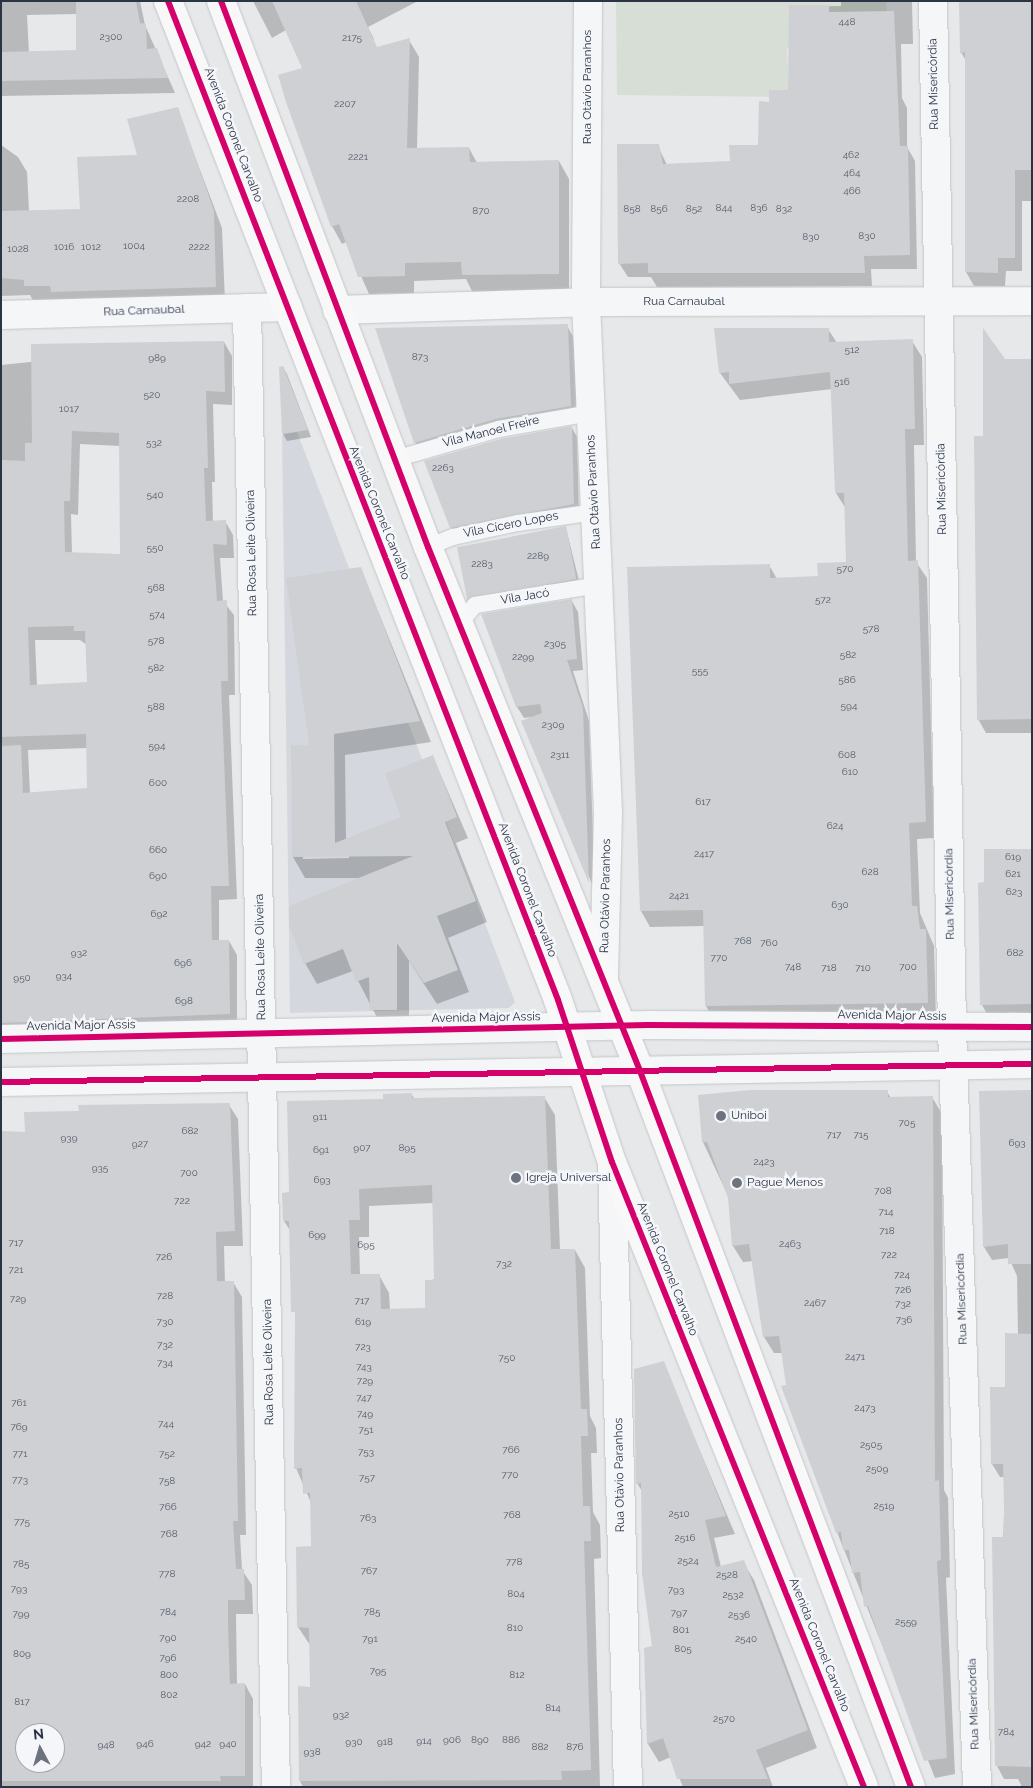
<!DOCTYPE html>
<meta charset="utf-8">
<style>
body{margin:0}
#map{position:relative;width:1033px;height:1788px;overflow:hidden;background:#e6e8ea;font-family:Raleway,sans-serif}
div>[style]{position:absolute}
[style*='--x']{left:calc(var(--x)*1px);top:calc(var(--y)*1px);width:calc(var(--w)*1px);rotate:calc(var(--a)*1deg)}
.built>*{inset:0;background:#d4d7dd}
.green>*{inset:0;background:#d6ded6}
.shadow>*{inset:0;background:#0003}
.building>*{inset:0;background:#ced0d3;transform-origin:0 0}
.roads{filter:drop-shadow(0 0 1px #c4c6c8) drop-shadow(0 0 1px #c4c6c8)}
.service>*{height:16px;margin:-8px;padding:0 8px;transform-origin:8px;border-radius:8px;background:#f5f6f7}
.minor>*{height:28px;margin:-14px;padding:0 14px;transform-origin:14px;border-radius:14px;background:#f5f6f7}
.tertiary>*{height:28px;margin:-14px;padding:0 14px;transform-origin:14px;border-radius:14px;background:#f5f6f7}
.primary>*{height:28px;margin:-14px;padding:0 14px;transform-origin:14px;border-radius:14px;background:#f8f8f8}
.cycleway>*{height:6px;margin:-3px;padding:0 3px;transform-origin:3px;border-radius:3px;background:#d6006c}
.dots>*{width:14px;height:14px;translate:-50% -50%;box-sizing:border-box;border:2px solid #f4f6f9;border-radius:50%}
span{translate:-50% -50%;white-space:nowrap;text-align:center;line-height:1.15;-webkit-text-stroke:5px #f4f6f9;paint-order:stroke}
.number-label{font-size:10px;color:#545c69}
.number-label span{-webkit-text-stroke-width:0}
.street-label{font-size:12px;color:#2b3445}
.poi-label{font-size:12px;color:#2b3445}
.left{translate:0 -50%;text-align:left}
.frame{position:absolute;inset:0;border:2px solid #2b3445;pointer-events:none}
.north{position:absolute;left:15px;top:1723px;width:50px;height:50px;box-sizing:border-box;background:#f4f6f9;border:1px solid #a4a8b1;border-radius:50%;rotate:354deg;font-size:14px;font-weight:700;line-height:20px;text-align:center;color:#2b3445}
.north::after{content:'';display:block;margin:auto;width:18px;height:22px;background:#6c737f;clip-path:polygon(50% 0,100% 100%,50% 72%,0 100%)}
</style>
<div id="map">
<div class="built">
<i style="clip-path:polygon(297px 432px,515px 1002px,509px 1008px,290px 1013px,282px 435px)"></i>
</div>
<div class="green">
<i style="clip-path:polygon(616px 1px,886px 1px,887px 13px,835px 47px,787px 48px,789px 97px,617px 95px)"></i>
</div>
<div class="shadow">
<i style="clip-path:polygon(evenodd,1px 1px,140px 1px,145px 25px,175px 93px,1px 96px,1px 1px,77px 14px,77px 51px,29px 53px,27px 15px,77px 14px)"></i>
<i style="clip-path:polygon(253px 1px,418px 1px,368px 27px,374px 39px,354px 55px,409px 40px,419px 57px,417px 149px,469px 148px,477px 163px,559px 161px,569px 179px,569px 291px,473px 293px,466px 279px,414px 281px,414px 293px,369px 294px,346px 242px,342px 244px,332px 226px,303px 69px,286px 30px,272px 38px)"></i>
<i style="clip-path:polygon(841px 1px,912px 1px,913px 44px,901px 44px,902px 98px,907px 108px,907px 147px,915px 161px,917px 269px,871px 269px,872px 286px,657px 287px,651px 277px,628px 277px,619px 263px,658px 146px,667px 165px,732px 162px,760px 146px,770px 103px,789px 91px,790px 7px,841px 6px)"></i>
<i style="clip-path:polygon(1032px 1px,1032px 201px,1022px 201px,1022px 271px,1006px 271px,1005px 286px,974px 286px,966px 272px,966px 61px,961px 52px)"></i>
<i style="clip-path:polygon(177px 109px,222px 228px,225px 302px,34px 302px,30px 295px,1px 296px,1px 145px,18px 157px,27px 172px,29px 211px,81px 210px,138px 156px)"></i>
<i style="clip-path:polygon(567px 326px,574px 338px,577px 418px,423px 455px,415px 442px)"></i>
<i style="clip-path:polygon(828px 329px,837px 343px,912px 341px,922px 357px,924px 445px,914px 445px,916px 562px,927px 578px,934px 838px,917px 839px,920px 913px,934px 946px,936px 1019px,715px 1023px,706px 1006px,704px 926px,650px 927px,641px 911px,769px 565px,777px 579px,819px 577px,847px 564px,846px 509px,836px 493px,832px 389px,740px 400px,720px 373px)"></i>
<i style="clip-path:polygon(985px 332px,1032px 399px,1032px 733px,986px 733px,978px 719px)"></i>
<i style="clip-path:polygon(evenodd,224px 342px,232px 356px,232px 405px,213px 404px,215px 482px,212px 482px,213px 522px,225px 521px,233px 535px,234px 558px,220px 558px,223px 601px,234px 615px,235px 695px,229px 695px,237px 899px,219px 900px,219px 942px,229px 941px,237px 955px,237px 1028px,1px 1035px,1px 365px,224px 342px,80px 444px,120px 446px,121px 555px,72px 554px,71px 514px,78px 515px,80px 444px,224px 342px,35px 640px,80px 640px,87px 645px,88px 684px,37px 686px,35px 640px,224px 342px,88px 748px,88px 789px,30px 794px,28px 750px,88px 748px)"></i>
<i style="clip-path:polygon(283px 367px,287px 374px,311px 437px,287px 441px,283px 434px)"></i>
<i style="clip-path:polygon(572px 428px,577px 437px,579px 514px,456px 537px,451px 527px)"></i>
<i style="clip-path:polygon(566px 528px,581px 589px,481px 606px,475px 595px)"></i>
<i style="clip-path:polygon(evenodd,361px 569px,431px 742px,345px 755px,346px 840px,403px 818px,433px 757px,468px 838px,456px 843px,487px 922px,448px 938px,469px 992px,437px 1004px,409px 961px,409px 1030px,384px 1031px,353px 971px,317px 984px,305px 963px,362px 878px,305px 878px,293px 857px,292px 746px,311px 747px,361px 569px,349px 855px,349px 858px,303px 859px,303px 856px,349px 855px)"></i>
<i style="clip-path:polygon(572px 601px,578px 612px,583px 670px,573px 671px,589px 721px,595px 891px,523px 722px,531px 717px,524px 718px,517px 707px)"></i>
<i style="clip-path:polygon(1032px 850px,1032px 1018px,990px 1019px,982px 1005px,985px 884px)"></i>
<i style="clip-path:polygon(887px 1092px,891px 1098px,932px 1097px,942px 1114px,944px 1490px,948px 1498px,950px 1577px,946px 1578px,955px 1774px,935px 1778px,837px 1532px,787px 1387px,783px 1353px,774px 1353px,764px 1337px,753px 1261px,743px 1262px,733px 1246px,729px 1198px,703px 1142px)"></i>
<i style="clip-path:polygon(1032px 1092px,1032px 1787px,1022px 1787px,1018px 1779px,1004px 1779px,997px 1766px,1005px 1477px,1000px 1477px,992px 1464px,1018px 1335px,1017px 1276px,1009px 1258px,992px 1260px,984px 1247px)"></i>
<i style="clip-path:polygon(evenodd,412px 1095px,415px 1100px,544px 1097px,555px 1115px,560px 1250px,575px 1250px,585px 1268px,590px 1416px,596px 1428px,597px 1453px,591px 1453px,593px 1512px,600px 1525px,601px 1558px,594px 1559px,600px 1787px,303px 1787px,300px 1781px,311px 1688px,310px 1645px,298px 1627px,312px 1547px,312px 1505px,296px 1468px,296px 1318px,291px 1232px,284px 1221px,290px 1194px,384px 1100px,412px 1095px,433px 1203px,436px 1279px,426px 1281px,426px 1310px,390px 1310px,389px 1293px,379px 1275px,360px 1275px,359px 1237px,369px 1237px,369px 1206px,433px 1203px)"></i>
<i style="clip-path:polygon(evenodd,229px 1105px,238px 1119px,243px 1246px,224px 1246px,225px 1283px,233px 1282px,242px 1297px,246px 1535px,240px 1535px,242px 1570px,252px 1585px,253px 1614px,236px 1614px,237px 1685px,245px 1684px,253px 1699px,253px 1787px,1px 1787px,1px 1132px,26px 1133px,229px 1105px,25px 1733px,55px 1733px,55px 1763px,25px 1763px,25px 1733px)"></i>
<i style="clip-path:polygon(663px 1363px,735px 1534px,714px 1538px,721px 1567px,743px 1562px,754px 1580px,817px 1748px,766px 1768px,773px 1787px,683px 1787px,671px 1757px,659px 1762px,648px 1744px,646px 1649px,654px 1647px,643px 1493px,637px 1483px)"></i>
</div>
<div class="building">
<i style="clip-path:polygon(76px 1px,136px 1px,140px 23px,146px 24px,147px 49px,157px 48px,168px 78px,1px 81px,1px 52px,76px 50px)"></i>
<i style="clip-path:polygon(272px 1px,356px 1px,377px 47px,410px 38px,407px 148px,469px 147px,470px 162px,559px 160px,559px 274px,462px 275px,461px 262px,405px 263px,405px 276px,358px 277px,339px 224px,331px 227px,286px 102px,278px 75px,302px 68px)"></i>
<i style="clip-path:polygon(959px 1px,1032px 1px,1031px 170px,1015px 170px,1015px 258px,998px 258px,998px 273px,965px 272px,965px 52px,960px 53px)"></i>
<i style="clip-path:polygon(789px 5px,829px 5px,829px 12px,894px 11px,900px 146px,908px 146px,910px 255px,864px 256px,865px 273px,648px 273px,648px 263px,618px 264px,617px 144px,659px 144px,663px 164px,730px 161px,729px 145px,758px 145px,759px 101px,769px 102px,769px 90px,788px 90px)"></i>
<i style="clip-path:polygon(178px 107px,214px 211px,216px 287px,51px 292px,50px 286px,24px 286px,24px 280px,1px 278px,1px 211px,80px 209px,77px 157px,137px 155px,127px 119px)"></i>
<i style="clip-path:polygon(568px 324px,571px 406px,496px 419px,414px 443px,375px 328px)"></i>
<i style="clip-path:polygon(714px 328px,829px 328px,829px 342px,913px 339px,915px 429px,905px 429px,908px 561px,918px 560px,926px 822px,909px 823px,912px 906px,917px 906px,920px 929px,926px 929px,928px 1003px,705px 1006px,703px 910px,640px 911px,627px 567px,770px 564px,770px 578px,818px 576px,817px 563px,846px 562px,844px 493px,835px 493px,830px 372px,729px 384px,729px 372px,719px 373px)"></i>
<i style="clip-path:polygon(983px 328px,1005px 359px,1031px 359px,1032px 719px,977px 720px,974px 436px,983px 436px)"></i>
<i style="clip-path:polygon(evenodd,224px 341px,225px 392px,206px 391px,208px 468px,204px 468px,206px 521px,226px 520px,227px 545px,213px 544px,217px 601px,227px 600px,228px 681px,221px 681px,229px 886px,211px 886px,212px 940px,229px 940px,230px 1014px,1px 1023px,1px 746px,21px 745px,23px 793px,87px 788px,86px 734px,1px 737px,2px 460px,25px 461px,25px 443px,32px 443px,31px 344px,224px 341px,72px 431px,119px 433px,120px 554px,65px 552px,64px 501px,70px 501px,72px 431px,224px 341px,74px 626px,74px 631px,85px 631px,87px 682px,30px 685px,28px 627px,74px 626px)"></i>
<i style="clip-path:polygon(283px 366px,308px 430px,282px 434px,279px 367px)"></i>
<i style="clip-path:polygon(572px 426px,574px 504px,450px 528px,424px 461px,501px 439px)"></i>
<i style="left:566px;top:526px;width:54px;height:111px;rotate:79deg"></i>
<i style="clip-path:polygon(361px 567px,420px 721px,334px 734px,335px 843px,401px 817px,385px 774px,433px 755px,457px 817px,445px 822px,476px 901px,437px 916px,458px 970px,424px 983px,397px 943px,397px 1010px,370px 1010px,369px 977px,356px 982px,343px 949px,304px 964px,289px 926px,289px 906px,413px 856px,292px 857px,291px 745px,309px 745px,286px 578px)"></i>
<i style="clip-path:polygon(572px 599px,577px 659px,567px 660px,583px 708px,589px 883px,521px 721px,542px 713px,540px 704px,516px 707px,481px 614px)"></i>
<i style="clip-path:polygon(984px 849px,1032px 849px,1032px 1004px,980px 1005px,978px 883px,984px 882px)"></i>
<i style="clip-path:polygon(750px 1090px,888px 1090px,888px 1097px,933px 1096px,935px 1481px,939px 1480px,941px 1560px,937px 1561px,947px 1758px,924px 1761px,868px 1606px,864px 1607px,860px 1572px,852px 1573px,849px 1550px,843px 1550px,841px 1532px,836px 1533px,781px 1386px,786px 1385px,779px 1336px,763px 1337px,749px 1244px,732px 1246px,728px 1198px,707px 1142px,702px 1142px,698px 1095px)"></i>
<i style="clip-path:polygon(1032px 1090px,1032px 1264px,1008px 1264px,1008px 1244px,983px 1247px,979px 1091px)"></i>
<i style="clip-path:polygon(evenodd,412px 1093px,412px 1098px,545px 1096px,551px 1249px,575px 1249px,581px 1409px,587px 1409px,588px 1436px,581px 1436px,583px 1506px,590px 1506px,591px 1541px,584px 1541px,591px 1770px,561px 1771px,562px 1780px,299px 1781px,298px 1686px,310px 1687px,309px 1628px,297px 1627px,296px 1547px,311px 1546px,310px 1493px,303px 1494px,302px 1468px,294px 1469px,295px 1312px,291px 1312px,289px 1221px,283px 1221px,282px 1193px,289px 1192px,287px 1101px,383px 1099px,383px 1094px,412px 1093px,432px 1185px,434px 1280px,425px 1280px,425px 1308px,381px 1309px,380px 1274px,351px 1274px,349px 1220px,360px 1220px,359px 1189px,432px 1185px)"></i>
<i style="clip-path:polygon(evenodd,230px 1103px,235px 1231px,216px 1232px,217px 1281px,234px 1281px,238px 1521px,233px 1521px,236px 1569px,244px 1569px,245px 1600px,228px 1600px,228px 1624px,230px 1684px,245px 1683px,245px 1776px,220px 1776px,221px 1781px,1px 1781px,1px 1131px,25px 1132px,24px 1112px,79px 1111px,78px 1105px,230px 1103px,25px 1733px,55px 1733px,55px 1763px,25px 1763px,25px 1733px)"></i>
<i style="clip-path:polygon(1005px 1333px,1032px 1334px,1032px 1767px,995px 1766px,992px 1537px,1004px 1537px,1004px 1508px,1003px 1464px,991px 1464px,990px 1387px,1005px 1387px)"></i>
<i style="clip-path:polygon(664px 1361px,726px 1516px,705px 1520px,716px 1567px,744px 1560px,808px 1730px,756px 1750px,768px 1779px,677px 1779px,663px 1738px,647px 1744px,644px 1648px,652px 1646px,642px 1574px,641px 1483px,636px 1484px,634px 1369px)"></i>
</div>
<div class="roads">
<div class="service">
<i style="--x:395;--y:459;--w:108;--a:-16.1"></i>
<i style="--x:499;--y:429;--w:92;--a:-10"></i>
<i style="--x:428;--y:547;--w:27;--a:-22"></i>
<i style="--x:453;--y:537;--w:66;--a:-12.2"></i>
<i style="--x:518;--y:523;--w:78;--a:-8.1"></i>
<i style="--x:459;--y:624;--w:25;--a:-50"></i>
<i style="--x:475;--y:605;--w:126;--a:-9.2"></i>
</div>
<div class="minor">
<i style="--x:588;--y:1;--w:301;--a:90.4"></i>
<i style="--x:586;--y:302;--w:511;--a:87.53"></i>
<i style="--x:608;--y:813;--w:169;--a:91.4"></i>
<i style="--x:933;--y:1;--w:1027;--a:88.94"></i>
<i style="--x:952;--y:1028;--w:759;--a:88.11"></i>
<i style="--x:247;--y:308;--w:1479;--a:88.88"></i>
<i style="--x:337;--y:310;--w:249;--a:-1.8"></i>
<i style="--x:586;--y:302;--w:446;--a:-0.1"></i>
<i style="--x:1;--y:315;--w:287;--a:-1.6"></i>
<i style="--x:612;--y:1164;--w:623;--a:88.53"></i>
</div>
<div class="tertiary">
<i style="--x:1;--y:1039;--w:647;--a:-1.24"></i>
<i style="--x:648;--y:1025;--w:384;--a:0.3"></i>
<i style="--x:1;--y:1082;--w:1031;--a:-1"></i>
</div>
<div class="primary">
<i style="--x:168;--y:1;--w:1072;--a:68.67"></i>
<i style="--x:558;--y:1000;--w:171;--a:71.6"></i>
<i style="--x:612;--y:1162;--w:674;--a:68.04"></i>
<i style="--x:221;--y:1;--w:584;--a:69.24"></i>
<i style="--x:428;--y:547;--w:565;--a:67.97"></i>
<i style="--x:640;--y:1071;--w:766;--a:69.27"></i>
</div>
</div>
<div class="cycleway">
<i style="--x:168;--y:1;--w:1072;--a:68.67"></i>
<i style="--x:558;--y:1000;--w:171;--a:71.6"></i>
<i style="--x:612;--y:1162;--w:674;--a:68.04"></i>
<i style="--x:221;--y:1;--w:584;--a:69.24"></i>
<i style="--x:428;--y:547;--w:565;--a:67.97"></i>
<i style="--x:640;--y:1071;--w:766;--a:69.27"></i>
<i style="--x:1;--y:1039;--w:647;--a:-1.24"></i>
<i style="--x:648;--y:1025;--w:384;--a:0.3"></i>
<i style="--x:1;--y:1082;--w:1031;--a:-1"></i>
</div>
<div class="dots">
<i style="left:721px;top:1116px;background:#6c737f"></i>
<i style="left:516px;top:1178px;background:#6c737f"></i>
<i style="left:737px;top:1183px;background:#6c737f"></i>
</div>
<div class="number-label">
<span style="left:847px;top:22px">448</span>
<span style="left:111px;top:37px">2300</span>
<span style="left:352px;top:38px">2175</span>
<span style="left:345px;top:104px">2207</span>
<span style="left:851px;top:155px">462</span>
<span style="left:358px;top:157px">2221</span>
<span style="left:852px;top:173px">464</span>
<span style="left:852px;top:191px">466</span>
<span style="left:188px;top:199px">2208</span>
<span style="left:724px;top:208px">844</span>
<span style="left:759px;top:208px">836</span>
<span style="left:632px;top:209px">858</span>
<span style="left:659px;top:209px">856</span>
<span style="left:694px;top:209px">852</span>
<span style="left:784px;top:209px">832</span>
<span style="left:481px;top:211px">870</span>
<span style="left:867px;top:236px">830</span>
<span style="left:811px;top:237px">830</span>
<span style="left:134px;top:246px">1004</span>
<span style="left:64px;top:247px">1016</span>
<span style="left:91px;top:247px">1012</span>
<span style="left:199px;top:247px">2222</span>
<span style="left:18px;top:249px">1028</span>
<span style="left:852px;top:350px">512</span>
<span style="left:420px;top:357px">873</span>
<span style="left:157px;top:358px">989</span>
<span style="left:842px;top:382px">516</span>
<span style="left:152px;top:395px">520</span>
<span style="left:69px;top:409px">1017</span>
<span style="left:154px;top:443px">532</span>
<span style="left:443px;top:468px">2263</span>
<span style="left:155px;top:495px">540</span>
<span style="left:155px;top:548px">550</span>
<span style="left:538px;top:556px">2289</span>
<span style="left:482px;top:564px">2283</span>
<span style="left:845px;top:569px">570</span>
<span style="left:156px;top:588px">568</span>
<span style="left:823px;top:600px">572</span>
<span style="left:157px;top:615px">574</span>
<span style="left:871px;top:629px">578</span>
<span style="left:156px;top:641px">578</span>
<span style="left:555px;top:644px">2305</span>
<span style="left:848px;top:655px">582</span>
<span style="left:523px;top:657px">2299</span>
<span style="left:156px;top:668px">582</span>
<span style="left:700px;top:671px">555</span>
<span style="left:847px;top:680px">586</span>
<span style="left:849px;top:706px">594</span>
<span style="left:156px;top:707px">588</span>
<span style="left:553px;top:725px">2309</span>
<span style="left:157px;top:746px">594</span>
<span style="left:560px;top:755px">2311</span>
<span style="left:847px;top:755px">608</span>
<span style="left:850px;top:772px">610</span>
<span style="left:158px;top:783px">600</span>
<span style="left:703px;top:802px">617</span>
<span style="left:835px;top:826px">624</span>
<span style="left:158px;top:850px">660</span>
<span style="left:704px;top:854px">2417</span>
<span style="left:1013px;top:857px">619</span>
<span style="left:870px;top:872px">628</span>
<span style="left:1013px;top:874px">621</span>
<span style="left:158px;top:876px">690</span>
<span style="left:1014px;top:892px">623</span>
<span style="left:679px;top:896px">2421</span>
<span style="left:840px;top:905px">630</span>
<span style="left:159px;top:914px">692</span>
<span style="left:743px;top:941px">768</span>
<span style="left:769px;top:943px">760</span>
<span style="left:79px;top:953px">932</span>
<span style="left:1015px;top:953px">682</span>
<span style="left:719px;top:958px">770</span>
<span style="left:183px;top:963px">696</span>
<span style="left:793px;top:967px">748</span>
<span style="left:908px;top:967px">700</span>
<span style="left:829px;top:968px">718</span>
<span style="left:863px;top:968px">710</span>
<span style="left:64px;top:976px">934</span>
<span style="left:22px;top:978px">950</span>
<span style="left:184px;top:1001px">698</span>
<span style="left:320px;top:1117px">911</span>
<span style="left:907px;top:1123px">705</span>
<span style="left:190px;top:1131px">682</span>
<span style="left:834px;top:1135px">717</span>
<span style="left:861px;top:1135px">715</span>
<span style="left:69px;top:1138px">939</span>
<span style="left:1017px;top:1143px">693</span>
<span style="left:140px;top:1144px">927</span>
<span style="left:362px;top:1148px">907</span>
<span style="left:407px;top:1148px">895</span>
<span style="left:321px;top:1150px">691</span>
<span style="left:764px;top:1162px">2423</span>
<span style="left:100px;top:1168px">935</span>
<span style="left:189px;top:1173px">700</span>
<span style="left:322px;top:1180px">693</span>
<span style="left:883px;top:1191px">708</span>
<span style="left:182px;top:1201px">722</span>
<span style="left:886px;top:1212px">714</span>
<span style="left:887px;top:1231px">718</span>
<span style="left:317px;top:1235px">699</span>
<span style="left:16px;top:1243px">717</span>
<span style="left:790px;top:1244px">2463</span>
<span style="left:366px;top:1245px">695</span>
<span style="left:889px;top:1255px">722</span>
<span style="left:164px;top:1257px">726</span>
<span style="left:504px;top:1264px">732</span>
<span style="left:16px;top:1270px">721</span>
<span style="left:902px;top:1275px">724</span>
<span style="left:903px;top:1290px">726</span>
<span style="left:165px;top:1296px">728</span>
<span style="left:18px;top:1299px">729</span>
<span style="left:362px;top:1301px">717</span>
<span style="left:815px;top:1303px">2467</span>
<span style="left:903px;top:1304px">732</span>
<span style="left:904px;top:1320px">736</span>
<span style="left:165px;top:1322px">730</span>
<span style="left:363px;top:1322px">619</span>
<span style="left:165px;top:1345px">732</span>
<span style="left:363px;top:1347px">723</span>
<span style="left:855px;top:1357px">2471</span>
<span style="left:507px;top:1358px">750</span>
<span style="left:165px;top:1363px">734</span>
<span style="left:364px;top:1367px">743</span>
<span style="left:365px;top:1381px">729</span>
<span style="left:364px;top:1398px">747</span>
<span style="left:19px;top:1403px">761</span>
<span style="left:865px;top:1408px">2473</span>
<span style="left:365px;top:1414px">749</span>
<span style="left:166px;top:1424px">744</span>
<span style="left:19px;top:1427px">769</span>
<span style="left:366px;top:1430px">751</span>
<span style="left:871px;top:1445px">2505</span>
<span style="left:511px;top:1450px">766</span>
<span style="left:366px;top:1452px">753</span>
<span style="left:20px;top:1454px">771</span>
<span style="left:167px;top:1454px">752</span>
<span style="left:877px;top:1469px">2509</span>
<span style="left:510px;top:1475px">770</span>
<span style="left:367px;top:1478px">757</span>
<span style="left:20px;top:1480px">773</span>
<span style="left:167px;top:1481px">758</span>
<span style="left:884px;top:1506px">2519</span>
<span style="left:168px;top:1507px">766</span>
<span style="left:679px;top:1514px">2510</span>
<span style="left:512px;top:1515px">768</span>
<span style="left:368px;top:1518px">763</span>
<span style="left:22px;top:1522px">775</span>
<span style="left:169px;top:1534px">768</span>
<span style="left:685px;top:1538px">2516</span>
<span style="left:688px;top:1561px">2524</span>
<span style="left:514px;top:1562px">778</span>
<span style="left:21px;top:1564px">785</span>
<span style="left:369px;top:1571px">767</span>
<span style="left:167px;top:1574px">778</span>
<span style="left:727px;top:1575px">2528</span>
<span style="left:19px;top:1589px">793</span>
<span style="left:676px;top:1590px">793</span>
<span style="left:516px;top:1594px">804</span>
<span style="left:733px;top:1595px">2532</span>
<span style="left:168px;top:1612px">784</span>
<span style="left:372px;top:1612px">785</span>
<span style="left:679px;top:1613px">797</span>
<span style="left:21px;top:1614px">799</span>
<span style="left:739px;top:1615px">2536</span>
<span style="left:906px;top:1622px">2559</span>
<span style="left:515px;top:1628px">810</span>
<span style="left:681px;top:1630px">801</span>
<span style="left:168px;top:1638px">790</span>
<span style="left:370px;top:1639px">791</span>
<span style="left:746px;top:1639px">2540</span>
<span style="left:683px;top:1649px">805</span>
<span style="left:22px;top:1654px">809</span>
<span style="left:168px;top:1658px">796</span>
<span style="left:378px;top:1671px">795</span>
<span style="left:169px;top:1675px">800</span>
<span style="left:517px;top:1675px">812</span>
<span style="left:169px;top:1695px">802</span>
<span style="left:22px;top:1702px">817</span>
<span style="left:553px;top:1708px">814</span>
<span style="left:341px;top:1715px">932</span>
<span style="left:724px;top:1719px">2570</span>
<span style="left:1006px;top:1732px">784</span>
<span style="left:452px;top:1740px">906</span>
<span style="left:480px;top:1740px">890</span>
<span style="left:511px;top:1740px">886</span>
<span style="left:424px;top:1741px">914</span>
<span style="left:354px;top:1742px">930</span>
<span style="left:385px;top:1742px">918</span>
<span style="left:145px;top:1744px">946</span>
<span style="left:203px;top:1744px">942</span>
<span style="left:228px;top:1744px">940</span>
<span style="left:106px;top:1745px">948</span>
<span style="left:540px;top:1747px">882</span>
<span style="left:575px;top:1747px">876</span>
<span style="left:312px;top:1752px">938</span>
</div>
<div class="street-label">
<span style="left:934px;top:84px;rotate:-91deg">Rua Misericórdia</span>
<span style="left:588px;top:87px;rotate:-90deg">Rua Otávio Paranhos</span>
<span style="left:233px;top:135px;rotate:69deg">Avenida Coronel Carvalho</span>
<span style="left:684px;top:302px">Rua Carnaubal</span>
<span style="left:144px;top:311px;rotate:-2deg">Rua Carnaubal</span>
<span style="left:491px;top:432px;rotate:-14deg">Vila Manoel Freire</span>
<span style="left:942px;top:489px;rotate:-91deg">Rua Misericórdia</span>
<span style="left:594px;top:492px;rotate:-93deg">Rua Otávio Paranhos</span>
<span style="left:379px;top:513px;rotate:68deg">Avenida Coronel Carvalho</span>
<span style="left:511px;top:525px;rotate:-11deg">Vila Cícero Lopes</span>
<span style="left:252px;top:553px;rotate:-91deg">Rua Rosa Leite Oliveira</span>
<span style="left:525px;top:597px;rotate:-9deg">Vila Jacó</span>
<span style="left:527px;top:890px;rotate:69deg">Avenida Coronel Carvalho</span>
<span style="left:950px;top:894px;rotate:-91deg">Rua Misericórdia</span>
<span style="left:606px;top:896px;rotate:-89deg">Rua Otávio Paranhos</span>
<span style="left:261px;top:957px;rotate:-91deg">Rua Rosa Leite Oliveira</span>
<span style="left:892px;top:1016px;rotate:1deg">Avenida Major Assis</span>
<span style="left:486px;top:1018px;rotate:-1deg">Avenida Major Assis</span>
<span style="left:81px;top:1026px;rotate:-1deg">Avenida Major Assis</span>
<span style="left:667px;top:1269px;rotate:68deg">Avenida Coronel Carvalho</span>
<span style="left:962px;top:1299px;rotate:-92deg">Rua Misericórdia</span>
<span style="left:269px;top:1362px;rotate:-91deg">Rua Rosa Leite Oliveira</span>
<span style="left:620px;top:1475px;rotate:-91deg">Rua Otávio Paranhos</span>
<span style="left:819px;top:1645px;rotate:68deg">Avenida Coronel Carvalho</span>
<span style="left:974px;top:1704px;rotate:-92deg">Rua Misericórdia</span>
</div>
<div class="poi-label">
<span class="left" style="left:731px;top:1116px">Uniboi</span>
<span class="left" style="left:526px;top:1178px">Igreja Universal</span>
<span class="left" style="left:747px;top:1183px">Pague Menos</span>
</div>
<div class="frame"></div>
<div class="north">N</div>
</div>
